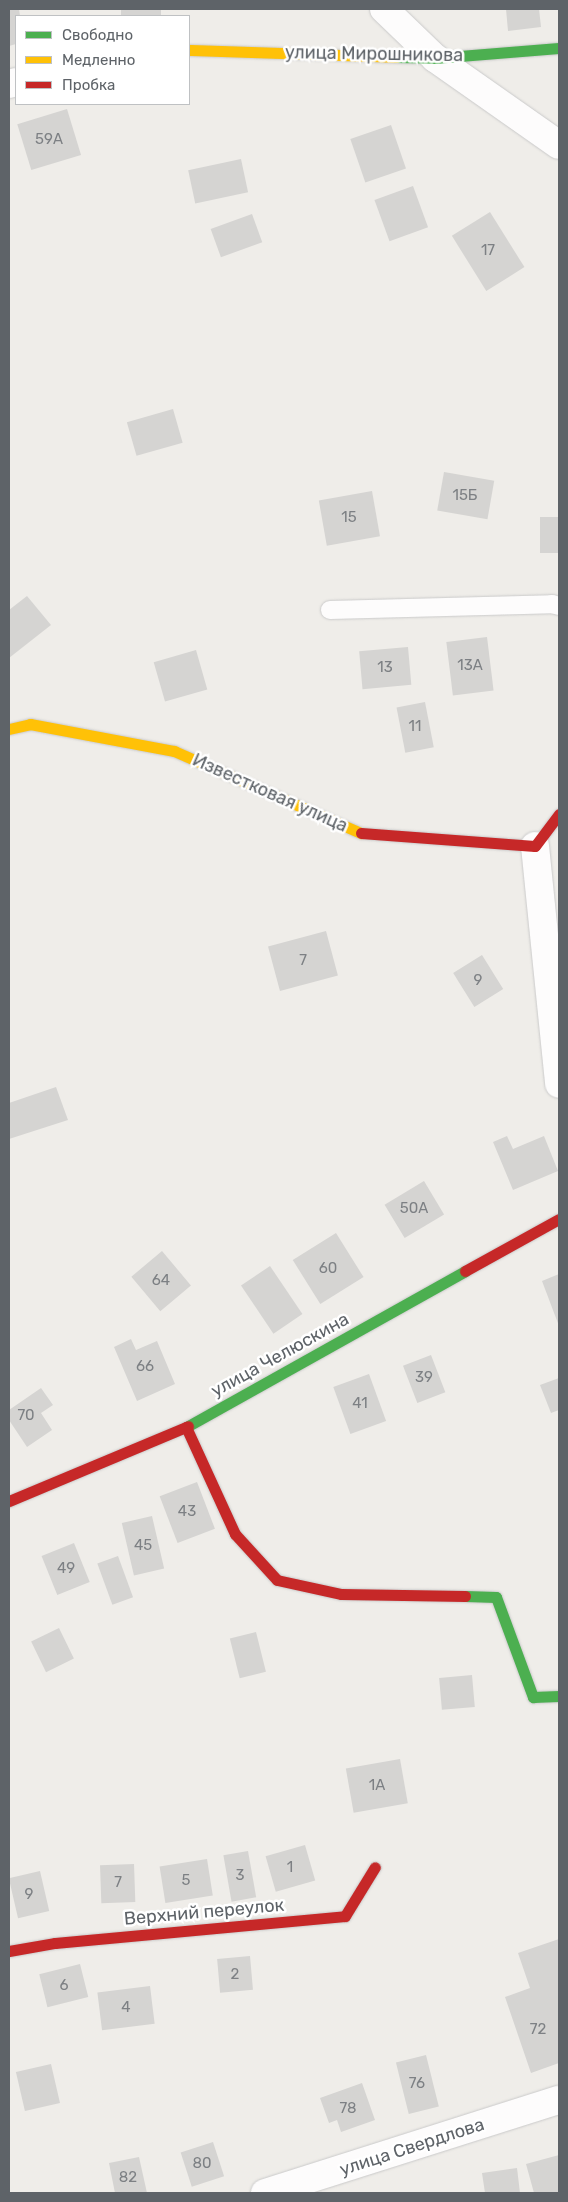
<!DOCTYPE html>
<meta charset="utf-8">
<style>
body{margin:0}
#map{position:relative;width:568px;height:2202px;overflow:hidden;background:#efede9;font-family:Rubik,sans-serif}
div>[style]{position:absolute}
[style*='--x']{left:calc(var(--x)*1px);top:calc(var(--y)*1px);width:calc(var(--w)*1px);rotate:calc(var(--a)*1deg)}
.building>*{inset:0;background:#d5d4d2;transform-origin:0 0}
.roads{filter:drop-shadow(0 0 1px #cacaca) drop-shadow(0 0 1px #cacaca)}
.lane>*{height:18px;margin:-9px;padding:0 9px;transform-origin:9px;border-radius:9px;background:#fdfcfc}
.street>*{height:28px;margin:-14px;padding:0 14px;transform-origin:14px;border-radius:14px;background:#fdfcfc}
.fast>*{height:11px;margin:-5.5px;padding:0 5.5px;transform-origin:5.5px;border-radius:5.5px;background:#4caf50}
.slow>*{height:11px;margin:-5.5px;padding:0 5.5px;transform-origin:5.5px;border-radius:5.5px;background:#ffc107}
.jam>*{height:11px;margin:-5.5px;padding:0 5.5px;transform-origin:5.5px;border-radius:5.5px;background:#c62828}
span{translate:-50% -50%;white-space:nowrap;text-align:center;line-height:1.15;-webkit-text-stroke:5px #fff;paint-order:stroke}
.number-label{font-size:15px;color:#7d8084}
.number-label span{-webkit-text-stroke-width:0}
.street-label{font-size:18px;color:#5e6368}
.frame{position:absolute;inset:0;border:10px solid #5e6368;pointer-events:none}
.legend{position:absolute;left:15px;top:15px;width:175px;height:90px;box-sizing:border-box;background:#fff;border:1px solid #bfc1c3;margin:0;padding:6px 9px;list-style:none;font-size:15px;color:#5e6368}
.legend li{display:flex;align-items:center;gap:10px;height:25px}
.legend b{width:25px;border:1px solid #bfc1c3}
</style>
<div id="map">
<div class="building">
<i style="clip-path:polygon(9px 9px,19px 9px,20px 16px,16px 16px,16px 44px,9px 46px)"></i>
<i style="left:121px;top:9px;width:40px;height:7px"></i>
<i style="clip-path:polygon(506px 9px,539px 9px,541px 27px,508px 31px)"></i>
<i style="left:67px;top:109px;width:48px;height:52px;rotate:73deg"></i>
<i style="left:391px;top:125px;width:46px;height:43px;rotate:71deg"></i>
<i style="left:241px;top:159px;width:34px;height:54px;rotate:78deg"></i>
<i style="left:413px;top:186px;width:44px;height:41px;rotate:70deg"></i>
<i style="left:490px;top:212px;width:65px;height:45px;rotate:58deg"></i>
<i style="left:252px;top:214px;width:30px;height:44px;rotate:70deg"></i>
<i style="left:173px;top:409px;width:35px;height:48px;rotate:74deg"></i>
<i style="left:444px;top:472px;width:51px;height:39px;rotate:10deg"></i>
<i style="left:372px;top:491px;width:46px;height:54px;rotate:80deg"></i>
<i style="left:540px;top:517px;width:19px;height:36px"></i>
<i style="clip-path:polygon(27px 596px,51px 625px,9px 658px,9px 610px)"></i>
<i style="left:487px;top:637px;width:54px;height:41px;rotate:83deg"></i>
<i style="left:408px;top:647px;width:38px;height:49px;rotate:85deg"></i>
<i style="left:196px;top:650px;width:41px;height:44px;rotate:74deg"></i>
<i style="left:425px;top:702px;width:46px;height:29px;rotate:79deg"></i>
<i style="left:326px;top:931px;width:46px;height:60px;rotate:75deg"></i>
<i style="left:482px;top:955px;width:40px;height:34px;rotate:58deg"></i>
<i style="clip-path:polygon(56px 1087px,68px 1120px,9px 1139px,9px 1103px)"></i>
<i style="clip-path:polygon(507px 1136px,513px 1149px,544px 1136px,558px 1171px,513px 1190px,493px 1142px)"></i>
<i style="left:424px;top:1181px;width:39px;height:46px;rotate:59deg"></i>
<i style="left:336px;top:1233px;width:52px;height:51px;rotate:58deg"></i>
<i style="left:162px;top:1251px;width:45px;height:40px;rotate:50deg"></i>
<i style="left:270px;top:1266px;width:58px;height:35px;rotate:56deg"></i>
<i style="clip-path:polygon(559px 1274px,559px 1326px,542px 1281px)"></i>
<i style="clip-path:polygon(131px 1339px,136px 1350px,157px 1341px,175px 1384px,137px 1401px,114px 1347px)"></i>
<i style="left:431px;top:1355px;width:40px;height:30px;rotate:69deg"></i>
<i style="left:369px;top:1374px;width:50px;height:38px;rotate:70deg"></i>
<i style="clip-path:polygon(559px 1378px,559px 1410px,551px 1413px,540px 1385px)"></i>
<i style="clip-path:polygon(41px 1388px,53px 1405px,41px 1413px,52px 1430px,27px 1447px,9px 1420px,9px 1410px)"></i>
<i style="left:197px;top:1482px;width:50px;height:40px;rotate:69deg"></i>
<i style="left:152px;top:1516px;width:54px;height:31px;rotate:77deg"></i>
<i style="left:74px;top:1543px;width:42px;height:35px;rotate:68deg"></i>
<i style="left:118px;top:1556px;width:44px;height:22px;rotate:70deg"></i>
<i style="left:59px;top:1628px;width:34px;height:31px;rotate:64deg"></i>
<i style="left:256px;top:1632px;width:41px;height:27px;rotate:76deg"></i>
<i style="left:472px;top:1675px;width:32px;height:33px;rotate:85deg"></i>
<i style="left:400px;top:1759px;width:45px;height:55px;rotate:80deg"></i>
<i style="left:305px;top:1845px;width:37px;height:41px;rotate:74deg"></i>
<i style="left:248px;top:1851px;width:47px;height:25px;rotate:80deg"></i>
<i style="left:207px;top:1859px;width:37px;height:48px;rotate:81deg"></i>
<i style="left:134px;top:1864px;width:38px;height:34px;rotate:88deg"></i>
<i style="left:40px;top:1871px;width:41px;height:32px;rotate:77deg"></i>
<i style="clip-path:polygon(559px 1939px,559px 2063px,531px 2073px,505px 1997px,530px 1988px,518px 1953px)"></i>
<i style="left:250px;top:1956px;width:34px;height:33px;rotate:85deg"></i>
<i style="left:80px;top:1964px;width:34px;height:42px;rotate:76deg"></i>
<i style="left:150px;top:1986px;width:38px;height:53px;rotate:83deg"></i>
<i style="left:426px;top:2055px;width:53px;height:31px;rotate:76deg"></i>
<i style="left:51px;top:2064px;width:40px;height:36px;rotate:77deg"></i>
<i style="clip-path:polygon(362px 2083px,375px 2120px,341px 2132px,337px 2120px,329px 2123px,320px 2098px)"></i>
<i style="left:213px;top:2142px;width:36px;height:34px;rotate:72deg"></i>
<i style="clip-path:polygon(559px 2155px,559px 2193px,534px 2193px,526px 2164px)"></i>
<i style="clip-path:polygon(139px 2157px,147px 2193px,115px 2193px,109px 2163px)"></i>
<i style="clip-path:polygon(517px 2168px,520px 2193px,485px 2193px,482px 2173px)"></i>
</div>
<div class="roads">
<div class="lane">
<i style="--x:330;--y:610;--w:222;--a:-1.5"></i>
<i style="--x:552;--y:604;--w:7;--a:16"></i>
</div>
<div class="street">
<i style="--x:384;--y:9;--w:71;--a:43.9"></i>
<i style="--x:435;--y:58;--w:151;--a:35.1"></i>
<i style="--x:9;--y:84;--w:7;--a:-16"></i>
<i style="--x:535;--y:846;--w:239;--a:84.2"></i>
<i style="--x:265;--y:2193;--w:308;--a:-17.6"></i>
</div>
<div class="fast">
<i style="--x:396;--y:57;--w:39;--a:1"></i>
<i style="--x:435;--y:58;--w:124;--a:-4.6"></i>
<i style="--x:188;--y:1426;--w:317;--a:-29.2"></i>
<i style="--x:465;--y:1596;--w:31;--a:2"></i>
<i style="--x:496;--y:1597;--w:107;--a:69.7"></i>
<i style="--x:533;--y:1697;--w:26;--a:-2"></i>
</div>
<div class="slow">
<i style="--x:189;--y:50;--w:207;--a:1.9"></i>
<i style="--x:9;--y:729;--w:22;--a:-13"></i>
<i style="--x:30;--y:724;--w:147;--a:10.6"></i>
<i style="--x:174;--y:751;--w:204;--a:23.7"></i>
</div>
<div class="jam">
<i style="--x:361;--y:833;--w:174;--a:4.3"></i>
<i style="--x:535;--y:846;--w:40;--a:-53"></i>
<i style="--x:465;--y:1271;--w:107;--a:-29"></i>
<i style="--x:186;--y:1427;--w:118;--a:65.4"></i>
<i style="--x:235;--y:1534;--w:62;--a:47.6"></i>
<i style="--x:277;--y:1580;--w:66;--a:12.3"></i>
<i style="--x:341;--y:1594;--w:124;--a:0.9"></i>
<i style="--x:9;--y:1501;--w:194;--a:-22.7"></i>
<i style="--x:9;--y:1951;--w:47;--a:-9.9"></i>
<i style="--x:55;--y:1943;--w:291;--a:-5.3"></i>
<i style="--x:345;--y:1916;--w:57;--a:-58.5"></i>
</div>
</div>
<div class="number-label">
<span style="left:49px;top:140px">59А</span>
<span style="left:488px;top:251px">17</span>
<span style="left:465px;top:496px">15Б</span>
<span style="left:349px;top:518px">15</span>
<span style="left:470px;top:666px">13А</span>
<span style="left:385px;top:668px">13</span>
<span style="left:415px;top:727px">11</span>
<span style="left:303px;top:961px">7</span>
<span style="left:478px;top:981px">9</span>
<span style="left:414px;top:1209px">50А</span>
<span style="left:328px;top:1269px">60</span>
<span style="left:161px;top:1281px">64</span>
<span style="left:145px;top:1367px">66</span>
<span style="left:424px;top:1378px">39</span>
<span style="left:360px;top:1404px">41</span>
<span style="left:26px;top:1416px">70</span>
<span style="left:187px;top:1512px">43</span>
<span style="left:143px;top:1546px">45</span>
<span style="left:66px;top:1569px">49</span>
<span style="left:377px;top:1786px">1А</span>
<span style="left:290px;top:1868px">1</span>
<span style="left:240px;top:1876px">3</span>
<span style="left:186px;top:1881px">5</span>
<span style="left:118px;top:1883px">7</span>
<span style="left:29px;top:1895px">9</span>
<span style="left:235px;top:1975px">2</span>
<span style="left:64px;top:1986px">6</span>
<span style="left:126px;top:2008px">4</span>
<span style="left:538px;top:2030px">72</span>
<span style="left:417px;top:2084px">76</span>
<span style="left:348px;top:2109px">78</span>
<span style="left:202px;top:2164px">80</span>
<span style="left:128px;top:2178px">82</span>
</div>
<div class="street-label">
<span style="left:374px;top:54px;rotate:1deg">улица Мирошникова</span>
<span style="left:270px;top:793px;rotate:24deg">Известковая улица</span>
<span style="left:280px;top:1355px;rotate:-29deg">улица Челюскина</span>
<span style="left:204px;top:1912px;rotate:-5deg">Верхний переулок</span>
<span style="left:412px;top:2147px;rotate:-18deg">улица Свердлова</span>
</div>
<div class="frame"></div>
<ul class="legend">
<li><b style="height:6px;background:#4caf50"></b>Свободно</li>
<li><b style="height:6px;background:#ffc107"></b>Медленно</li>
<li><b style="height:6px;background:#c62828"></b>Пробка</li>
</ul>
</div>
